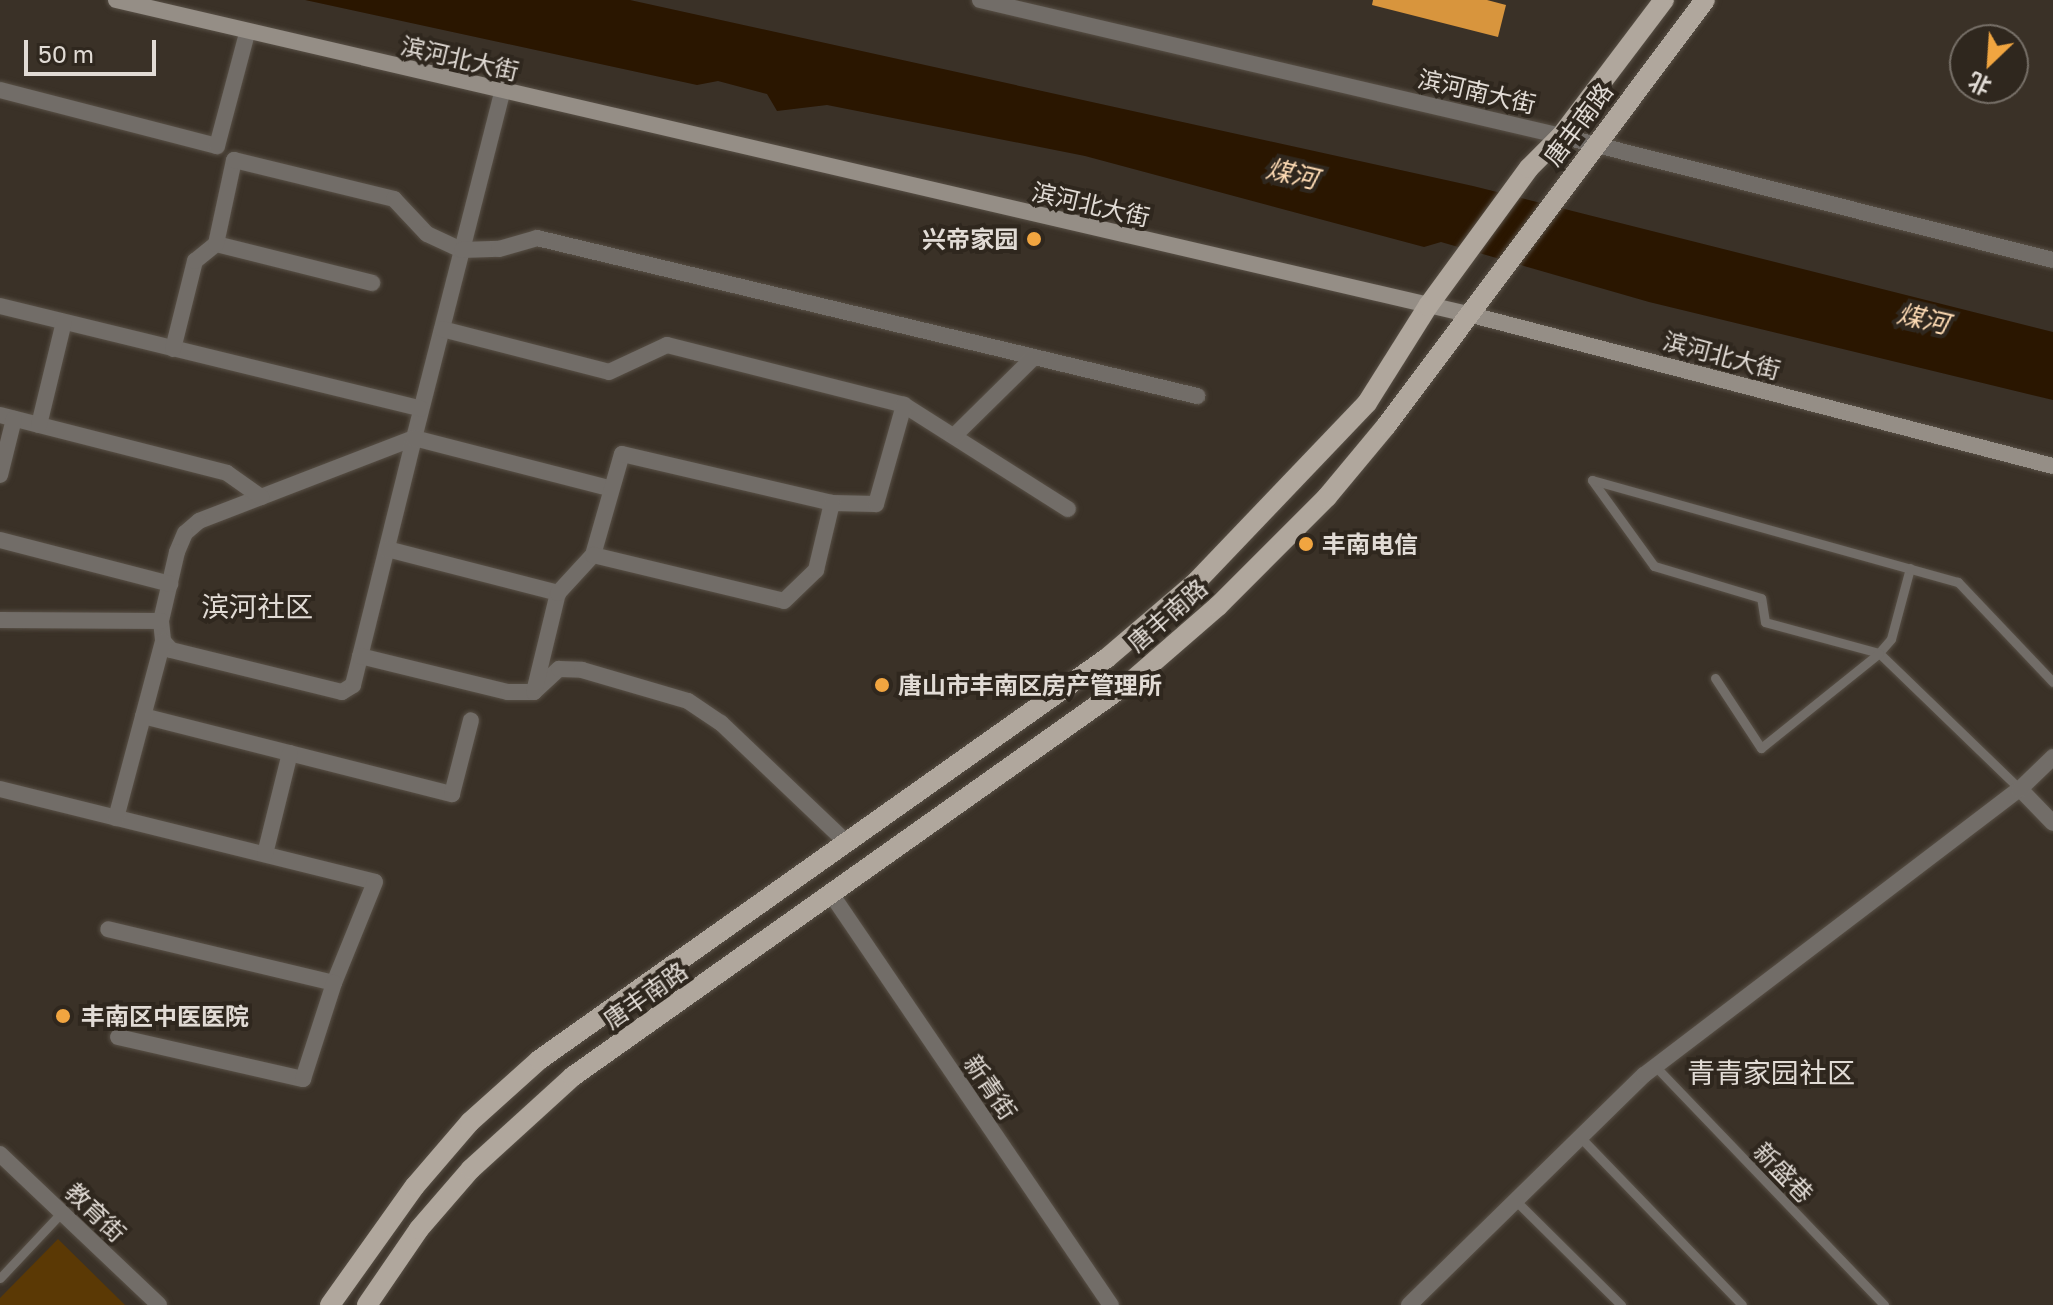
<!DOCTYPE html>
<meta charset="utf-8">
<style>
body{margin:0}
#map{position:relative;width:2053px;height:1305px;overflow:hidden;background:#3a3127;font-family:"Golos Text","Noto Sans SC",sans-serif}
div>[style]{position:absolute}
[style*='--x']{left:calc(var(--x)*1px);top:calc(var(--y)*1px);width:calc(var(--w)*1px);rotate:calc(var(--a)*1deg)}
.green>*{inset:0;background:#5b3905}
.water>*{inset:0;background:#2a1600}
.building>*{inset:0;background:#d8953d}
.roads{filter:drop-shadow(0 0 2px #585046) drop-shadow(0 0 2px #585046)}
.service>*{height:9px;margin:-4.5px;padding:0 4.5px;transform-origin:4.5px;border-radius:4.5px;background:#726d68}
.minor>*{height:16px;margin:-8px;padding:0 8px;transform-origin:8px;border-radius:8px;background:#726d68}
.tertiary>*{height:16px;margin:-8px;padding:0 8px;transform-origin:8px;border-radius:8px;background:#726d68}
.secondary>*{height:16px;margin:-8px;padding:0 8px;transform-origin:8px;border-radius:8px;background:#958e86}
.primary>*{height:20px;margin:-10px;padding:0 10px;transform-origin:10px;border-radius:10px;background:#b0a79d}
.dots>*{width:22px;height:22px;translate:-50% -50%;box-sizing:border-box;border:4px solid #2f271e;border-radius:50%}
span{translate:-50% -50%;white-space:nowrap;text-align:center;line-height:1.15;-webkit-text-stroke:8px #2f271e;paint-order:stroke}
.street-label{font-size:24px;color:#e1dbd5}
.poi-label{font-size:24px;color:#e1dbd5;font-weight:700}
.right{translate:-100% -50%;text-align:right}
.left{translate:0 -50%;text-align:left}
.water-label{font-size:26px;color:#fedbb4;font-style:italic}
.quarter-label{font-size:28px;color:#e1dbd5}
.north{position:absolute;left:1949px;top:24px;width:80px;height:80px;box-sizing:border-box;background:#2f271e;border:2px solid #766f67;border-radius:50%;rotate:205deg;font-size:22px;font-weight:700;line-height:32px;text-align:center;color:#e1dbd5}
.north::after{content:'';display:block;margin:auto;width:28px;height:36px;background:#f1a540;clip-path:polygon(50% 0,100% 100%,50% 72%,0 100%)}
.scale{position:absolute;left:24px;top:40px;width:132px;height:36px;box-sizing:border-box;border:4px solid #e1dbd5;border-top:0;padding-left:10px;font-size:24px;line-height:28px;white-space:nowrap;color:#e1dbd5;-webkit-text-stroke:6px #2f271e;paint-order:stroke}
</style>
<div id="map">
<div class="green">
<i style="clip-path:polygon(58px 1239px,125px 1305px,0 1305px,0 1298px)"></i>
</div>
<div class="water">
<i style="clip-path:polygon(305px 0,630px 0,1473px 186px,2053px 332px,2053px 400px,1649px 302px,1441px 242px,1424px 247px,1085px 156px,827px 105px,777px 111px,767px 94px,718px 81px,697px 85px)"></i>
</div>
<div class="building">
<i style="clip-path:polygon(1373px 0,1487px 0,1506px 5px,1498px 37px,1372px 5px)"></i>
</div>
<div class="roads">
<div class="service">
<i style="--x:1910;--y:568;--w:73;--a:105"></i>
<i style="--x:1891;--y:639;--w:18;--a:131"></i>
<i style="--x:1879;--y:653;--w:196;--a:44"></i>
<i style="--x:1879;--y:653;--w:118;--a:-164.8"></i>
<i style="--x:1765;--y:622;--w:24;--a:-99"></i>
<i style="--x:1761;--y:598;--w:112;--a:-163.3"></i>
<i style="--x:1654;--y:566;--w:106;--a:-125.8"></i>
<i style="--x:1592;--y:480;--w:380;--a:15.6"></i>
<i style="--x:1958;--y:582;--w:138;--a:46.5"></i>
<i style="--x:1715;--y:678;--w:84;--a:56.7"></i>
<i style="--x:1761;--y:748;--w:151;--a:-38.8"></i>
<i style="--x:1655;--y:1066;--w:331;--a:46.2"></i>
<i style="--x:1580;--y:1137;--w:233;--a:46"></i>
<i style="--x:1516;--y:1201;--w:148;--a:44.7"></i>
<i style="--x:0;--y:1278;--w:89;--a:-46.8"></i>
</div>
<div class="minor">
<i style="--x:0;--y:90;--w:224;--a:14.5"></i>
<i style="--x:217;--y:146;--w:117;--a:-75.1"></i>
<i style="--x:502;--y:93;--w:356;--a:104.3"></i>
<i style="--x:414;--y:438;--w:230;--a:158.9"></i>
<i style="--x:199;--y:521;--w:18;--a:139"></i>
<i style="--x:185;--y:533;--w:21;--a:113"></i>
<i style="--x:177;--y:552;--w:71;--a:103.1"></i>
<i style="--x:161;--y:621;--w:20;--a:84"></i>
<i style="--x:163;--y:641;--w:12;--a:48"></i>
<i style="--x:171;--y:650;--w:176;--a:13.8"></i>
<i style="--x:342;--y:692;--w:13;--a:-32"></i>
<i style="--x:353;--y:685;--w:254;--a:-76.1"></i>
<i style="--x:414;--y:438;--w:201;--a:14.4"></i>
<i style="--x:216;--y:244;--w:161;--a:14"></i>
<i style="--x:0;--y:306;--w:433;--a:13.7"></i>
<i style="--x:442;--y:329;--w:172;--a:14.4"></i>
<i style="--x:609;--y:372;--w:64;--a:-25"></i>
<i style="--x:667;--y:345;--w:244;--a:14.2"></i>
<i style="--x:904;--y:405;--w:194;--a:32.4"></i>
<i style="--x:173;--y:349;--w:91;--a:-76"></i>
<i style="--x:195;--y:261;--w:27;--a:-39"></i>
<i style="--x:216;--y:244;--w:86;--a:-77.9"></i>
<i style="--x:234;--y:160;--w:165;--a:13.7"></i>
<i style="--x:394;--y:199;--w:48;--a:46.7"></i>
<i style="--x:427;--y:234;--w:38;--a:25"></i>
<i style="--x:462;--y:250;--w:37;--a:-2"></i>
<i style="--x:499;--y:249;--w:40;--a:-16"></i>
<i style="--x:537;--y:238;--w:679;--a:13.46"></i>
<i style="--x:0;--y:415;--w:234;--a:14.3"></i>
<i style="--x:227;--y:473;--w:42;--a:35.2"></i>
<i style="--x:39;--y:425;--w:106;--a:-76.4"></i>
<i style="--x:954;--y:436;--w:112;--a:-44.6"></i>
<i style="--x:0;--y:475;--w:58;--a:-76"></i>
<i style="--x:0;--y:540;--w:176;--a:14.5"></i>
<i style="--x:387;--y:549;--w:177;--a:14.4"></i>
<i style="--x:593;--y:555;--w:105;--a:-74"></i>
<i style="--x:622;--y:454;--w:216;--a:13.1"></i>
<i style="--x:832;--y:503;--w:44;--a:1.3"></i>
<i style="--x:876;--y:504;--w:103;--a:-74.2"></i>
<i style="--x:0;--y:620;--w:161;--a:0.4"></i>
<i style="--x:360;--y:656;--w:152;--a:13.7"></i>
<i style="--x:508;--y:692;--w:26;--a:0"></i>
<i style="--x:534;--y:692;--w:34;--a:-43"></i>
<i style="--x:559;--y:669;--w:23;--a:2"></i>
<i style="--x:582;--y:670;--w:110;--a:16.3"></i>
<i style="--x:688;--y:701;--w:40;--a:34"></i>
<i style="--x:721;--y:723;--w:174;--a:43.6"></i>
<i style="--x:534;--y:692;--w:102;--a:-76.4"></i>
<i style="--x:558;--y:593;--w:52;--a:-47.4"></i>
<i style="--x:593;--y:555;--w:196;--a:13.5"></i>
<i style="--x:784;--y:601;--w:45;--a:-44.1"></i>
<i style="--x:816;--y:570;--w:69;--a:-76.6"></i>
<i style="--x:143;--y:716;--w:319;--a:14.2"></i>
<i style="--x:452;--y:794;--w:76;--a:-75.6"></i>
<i style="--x:0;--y:789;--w:386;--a:13.9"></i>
<i style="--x:375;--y:882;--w:109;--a:112.1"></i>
<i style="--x:334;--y:983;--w:232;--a:-166.6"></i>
<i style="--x:2020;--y:789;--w:47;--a:45.9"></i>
<i style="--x:116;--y:818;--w:183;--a:-75.1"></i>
<i style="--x:265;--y:854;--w:104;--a:-76.1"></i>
<i style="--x:118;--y:1037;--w:190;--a:12.8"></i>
<i style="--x:303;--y:1079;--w:101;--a:-72.1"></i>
<i style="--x:1409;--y:1305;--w:329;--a:-44.4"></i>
<i style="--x:1644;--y:1075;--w:472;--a:-37.3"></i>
<i style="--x:2020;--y:789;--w:46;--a:-44.1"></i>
</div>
<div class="tertiary">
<i style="--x:980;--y:0;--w:597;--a:13.17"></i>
<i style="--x:1561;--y:136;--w:507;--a:14.15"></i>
<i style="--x:832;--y:895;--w:496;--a:55.8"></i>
<i style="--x:0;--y:1154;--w:219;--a:43.5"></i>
</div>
<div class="secondary">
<i style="--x:116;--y:0;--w:1388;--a:13.08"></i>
<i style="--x:1468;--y:314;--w:604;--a:14.57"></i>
</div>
<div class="primary">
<i style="--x:330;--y:1305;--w:146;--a:-54.5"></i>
<i style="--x:415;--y:1186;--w:84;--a:-49.3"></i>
<i style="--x:470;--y:1122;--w:93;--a:-41.9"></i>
<i style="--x:539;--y:1060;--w:696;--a:-35.29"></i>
<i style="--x:1107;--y:658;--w:118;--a:-40.5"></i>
<i style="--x:1197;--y:581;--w:246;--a:-46.3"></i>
<i style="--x:1367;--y:403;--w:115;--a:-57.8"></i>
<i style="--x:1428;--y:306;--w:171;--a:-53.8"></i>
<i style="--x:1529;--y:168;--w:45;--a:-45"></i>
<i style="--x:1561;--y:136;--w:171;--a:-52.9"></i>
<i style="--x:367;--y:1305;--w:92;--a:-55.6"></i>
<i style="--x:419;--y:1229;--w:79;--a:-49.1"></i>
<i style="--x:471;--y:1169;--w:137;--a:-42.3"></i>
<i style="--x:572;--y:1077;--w:689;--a:-35.31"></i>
<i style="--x:1134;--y:679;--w:111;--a:-41"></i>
<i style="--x:1218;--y:606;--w:154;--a:-45"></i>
<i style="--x:1327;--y:497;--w:92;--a:-50.3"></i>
<i style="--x:1386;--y:426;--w:532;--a:-53.17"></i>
</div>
</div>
<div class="dots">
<i style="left:1034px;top:239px;background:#f1a540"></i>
<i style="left:1306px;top:544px;background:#f1a540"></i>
<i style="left:882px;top:685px;background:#f1a540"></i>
<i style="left:63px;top:1016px;background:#f1a540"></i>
</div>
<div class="street-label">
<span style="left:460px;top:58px;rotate:13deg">滨河北大街</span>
<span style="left:1477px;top:91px;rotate:13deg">滨河南大街</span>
<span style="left:1578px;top:124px;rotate:-53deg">唐丰南路</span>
<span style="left:1091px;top:204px;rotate:13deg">滨河北大街</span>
<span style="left:1722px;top:355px;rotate:15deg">滨河北大街</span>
<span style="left:1167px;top:615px;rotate:-41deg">唐丰南路</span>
<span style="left:645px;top:995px;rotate:-35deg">唐丰南路</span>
<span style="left:991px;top:1087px;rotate:56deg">新青街</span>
<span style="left:1784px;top:1172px;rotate:46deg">新盛巷</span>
<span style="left:96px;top:1212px;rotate:44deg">教育街</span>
</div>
<div class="poi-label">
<span class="right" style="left:1018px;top:239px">兴帝家园</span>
<span class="left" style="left:1322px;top:544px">丰南电信</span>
<span class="left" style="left:898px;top:685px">唐山市丰南区房产管理所</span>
<span class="left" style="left:81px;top:1016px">丰南区中医医院</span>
</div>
<div class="water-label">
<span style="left:1292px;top:174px;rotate:13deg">煤河</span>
<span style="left:1923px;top:319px;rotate:13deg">煤河</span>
</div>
<div class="quarter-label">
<span style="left:257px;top:607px">滨河社区</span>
<span style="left:1771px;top:1073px">青青家园社区</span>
</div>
<div class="north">北</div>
<div class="scale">50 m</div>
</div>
